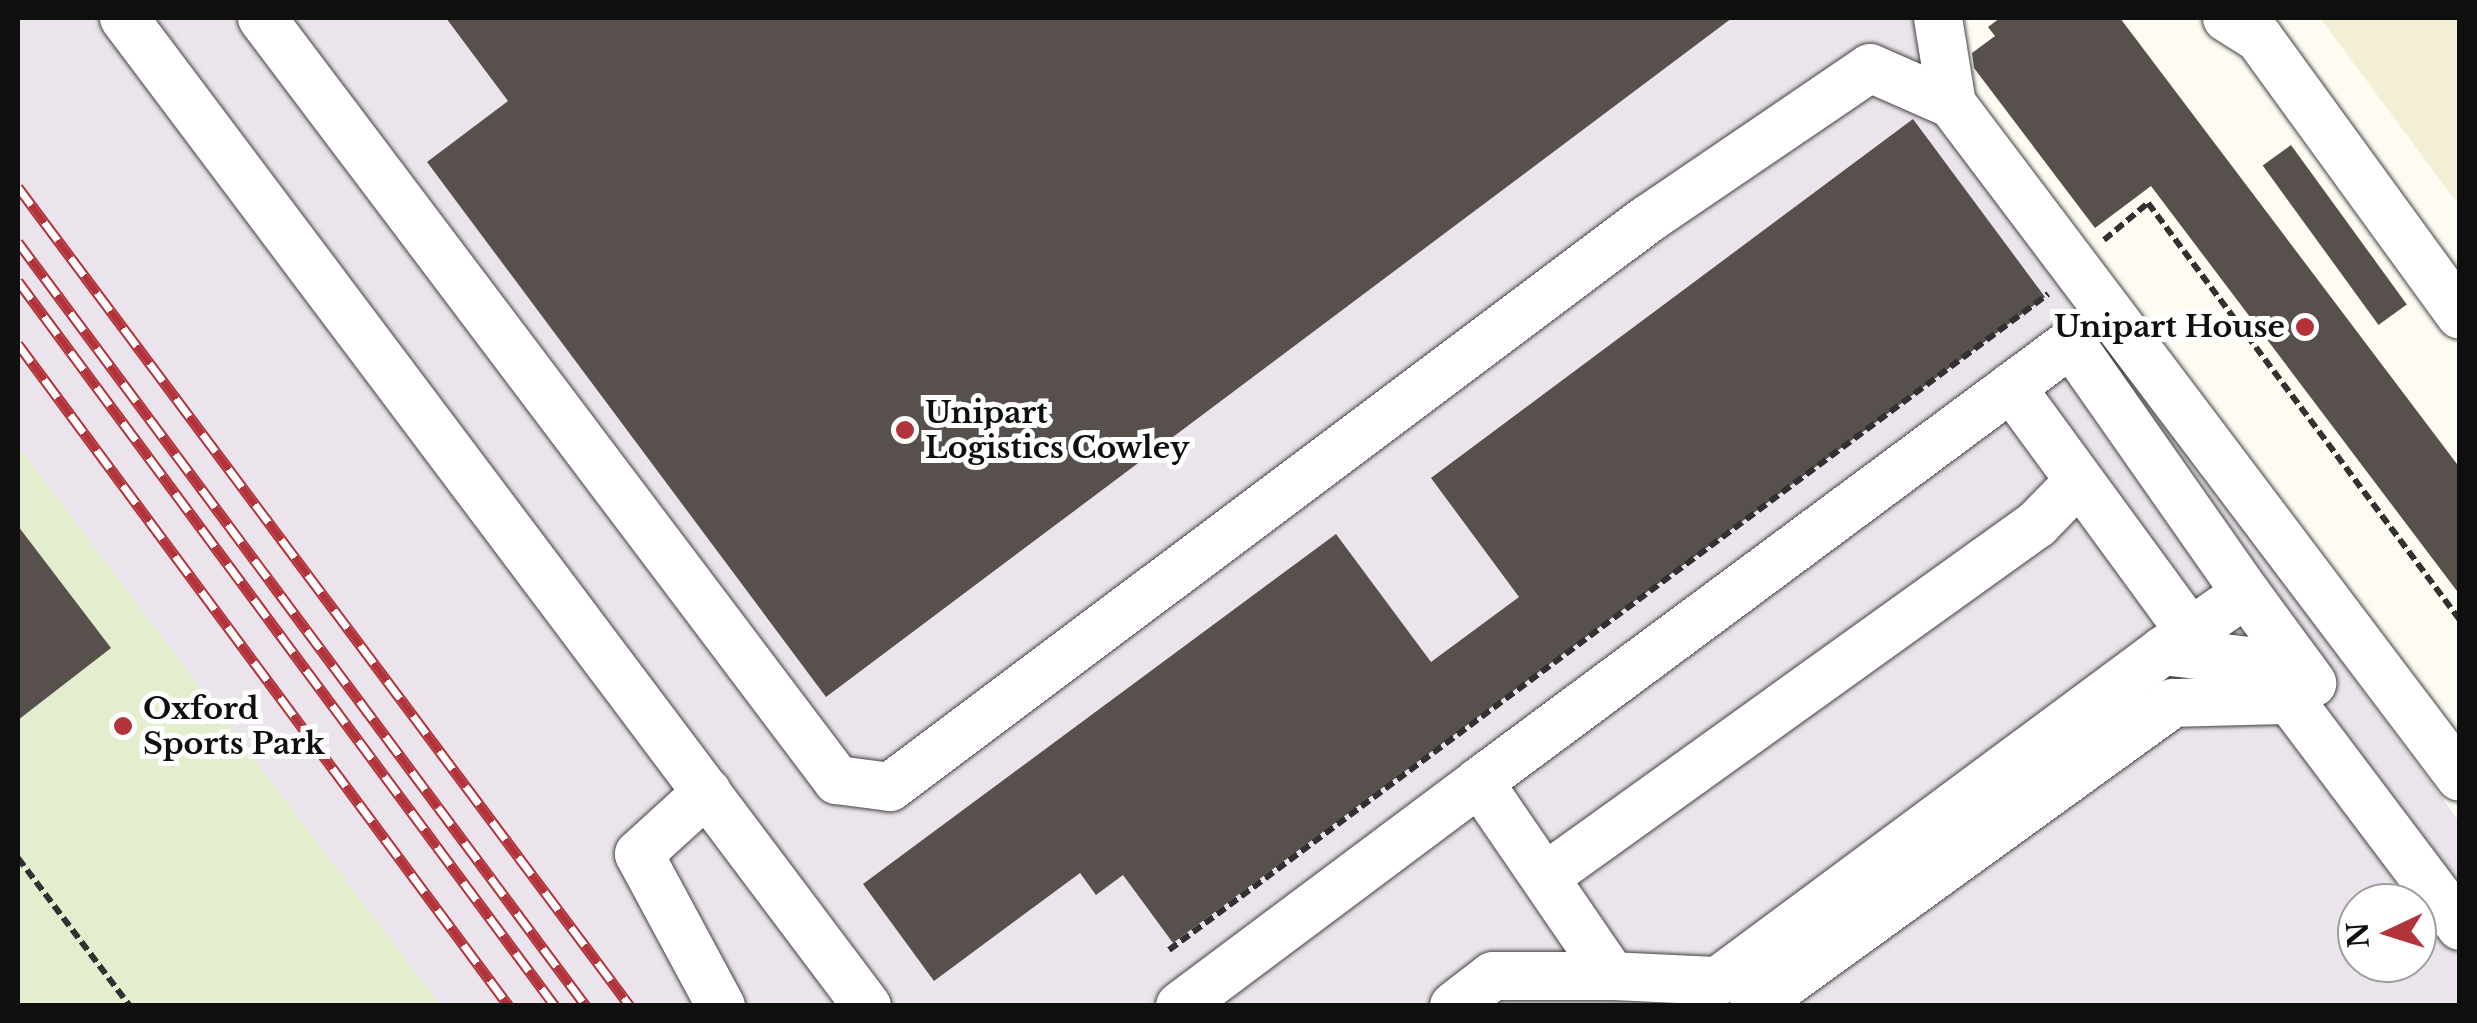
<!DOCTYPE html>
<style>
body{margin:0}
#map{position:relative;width:2477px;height:1023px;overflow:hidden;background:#fefbf2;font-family:"Libre Baskerville",serif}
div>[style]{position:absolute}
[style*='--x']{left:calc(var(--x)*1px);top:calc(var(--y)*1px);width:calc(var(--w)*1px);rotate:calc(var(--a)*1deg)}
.industrial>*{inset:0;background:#ece4ec}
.farmland>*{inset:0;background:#f2efd4}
.pitch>*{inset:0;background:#e3eecf}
.building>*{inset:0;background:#57504c;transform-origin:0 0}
.path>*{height:6px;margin-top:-3px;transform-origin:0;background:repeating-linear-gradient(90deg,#313131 0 10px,transparent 0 15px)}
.roads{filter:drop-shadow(0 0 2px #424242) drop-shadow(0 0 2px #424242)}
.minor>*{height:48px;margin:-24px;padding:0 24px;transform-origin:24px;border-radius:24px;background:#fff}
.rail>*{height:11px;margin-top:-5.5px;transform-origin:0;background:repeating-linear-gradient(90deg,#fff 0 22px,#b3333a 0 44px);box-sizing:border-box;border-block:2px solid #b3333a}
.dots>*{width:28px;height:28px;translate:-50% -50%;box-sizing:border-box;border:5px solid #fff;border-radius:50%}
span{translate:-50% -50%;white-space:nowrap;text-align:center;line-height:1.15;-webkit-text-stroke:10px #fff;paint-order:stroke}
.poi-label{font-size:30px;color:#0f0f0f;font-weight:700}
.right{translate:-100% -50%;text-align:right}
.left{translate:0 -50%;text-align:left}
.frame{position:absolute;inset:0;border:20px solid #0f0f0f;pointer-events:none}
.north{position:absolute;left:2337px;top:883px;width:100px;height:100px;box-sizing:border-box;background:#fff;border:2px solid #9f9f9f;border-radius:50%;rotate:266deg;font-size:28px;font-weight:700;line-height:40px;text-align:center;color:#0f0f0f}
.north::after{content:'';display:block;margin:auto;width:35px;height:45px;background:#b3333a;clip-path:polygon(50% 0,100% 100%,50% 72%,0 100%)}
</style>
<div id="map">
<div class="industrial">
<i style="clip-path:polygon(evenodd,18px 18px,1963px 18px,1934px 110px,2459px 821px,2459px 1005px,440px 1005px,18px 447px,18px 18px,2357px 903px,2417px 903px,2417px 963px,2357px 963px,2357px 903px)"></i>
</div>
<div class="farmland">
<i style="clip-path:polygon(2320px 18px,2459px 18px,2459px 205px)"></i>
</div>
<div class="pitch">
<i style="clip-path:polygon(18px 446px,440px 1005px,18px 1005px)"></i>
</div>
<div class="building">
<i style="clip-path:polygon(446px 18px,1732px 18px,826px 697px,427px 162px,508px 101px)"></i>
<i style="clip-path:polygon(2000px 18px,2120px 18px,2460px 468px,2460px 595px,2151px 186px,2095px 228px,1974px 68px,1972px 53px,1995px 36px,1988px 27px)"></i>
<i style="clip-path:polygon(1913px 119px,2045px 297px,1173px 943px,1123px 875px,1096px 895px,1080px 873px,934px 981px,863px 884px,1336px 534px,1431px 662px,1519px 597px,1431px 478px)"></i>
<i style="left:2291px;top:145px;width:197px;height:35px;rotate:54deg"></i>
<i style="clip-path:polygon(18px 526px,111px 648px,18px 720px)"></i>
</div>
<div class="path">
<i style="--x:2104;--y:240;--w:57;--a:-40.1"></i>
<i style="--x:2148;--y:203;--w:521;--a:53.2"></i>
<i style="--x:18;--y:858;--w:186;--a:52.9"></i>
<i style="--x:1169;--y:950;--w:1097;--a:-36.73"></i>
</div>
<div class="roads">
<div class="minor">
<i style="--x:124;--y:18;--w:1236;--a:53.06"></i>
<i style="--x:262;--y:18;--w:955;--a:52.96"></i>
<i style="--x:837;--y:780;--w:53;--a:7.5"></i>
<i style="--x:890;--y:787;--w:947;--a:-36.85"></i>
<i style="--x:1648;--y:219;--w:268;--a:-34.2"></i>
<i style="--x:1870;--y:68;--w:90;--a:23.7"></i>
<i style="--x:1952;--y:104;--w:843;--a:52.95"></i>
<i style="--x:1938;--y:18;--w:87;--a:80.8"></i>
<i style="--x:2227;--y:18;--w:38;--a:32"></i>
<i style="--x:2259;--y:38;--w:342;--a:54"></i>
<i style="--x:2011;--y:387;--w:303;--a:53.8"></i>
<i style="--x:2246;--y:593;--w:112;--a:53.7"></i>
<i style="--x:2163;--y:651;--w:101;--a:-34.9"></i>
<i style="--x:2246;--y:593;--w:305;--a:-125"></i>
<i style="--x:2071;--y:343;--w:737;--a:143.44"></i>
<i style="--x:1479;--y:782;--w:235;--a:55.6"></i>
<i style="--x:1612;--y:976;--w:106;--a:2.7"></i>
<i style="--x:1718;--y:981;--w:554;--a:-36.56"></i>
<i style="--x:2163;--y:651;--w:138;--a:6.7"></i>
<i style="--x:707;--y:792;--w:92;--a:137.6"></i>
<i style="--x:639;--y:854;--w:173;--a:61.7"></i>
<i style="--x:1545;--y:877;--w:606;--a:-35.66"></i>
<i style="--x:2037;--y:524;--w:59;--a:-45.7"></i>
<i style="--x:1180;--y:1006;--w:374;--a:-36.8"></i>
<i style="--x:1454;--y:1006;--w:49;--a:-37.6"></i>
<i style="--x:1493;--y:976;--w:119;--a:0"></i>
<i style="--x:1754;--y:1006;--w:517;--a:-35.87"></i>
<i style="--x:2173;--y:703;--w:117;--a:-1.5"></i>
<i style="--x:2290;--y:700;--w:283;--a:53"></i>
</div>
</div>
<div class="rail">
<i style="--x:18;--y:187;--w:1022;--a:53.23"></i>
<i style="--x:18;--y:242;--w:952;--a:53.37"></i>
<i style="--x:18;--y:281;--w:902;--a:53.47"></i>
<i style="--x:18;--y:344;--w:824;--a:53.44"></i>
</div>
<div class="dots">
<i style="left:2305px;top:327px;background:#b3333a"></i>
<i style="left:905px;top:430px;background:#b3333a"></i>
<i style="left:123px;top:726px;background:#b3333a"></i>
</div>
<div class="poi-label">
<span class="right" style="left:2285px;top:327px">Unipart House</span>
<span class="left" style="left:925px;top:430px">Unipart<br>Logistics Cowley</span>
<span class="left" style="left:143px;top:726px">Oxford<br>Sports Park</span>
</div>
<div class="frame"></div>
<div class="north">N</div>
</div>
